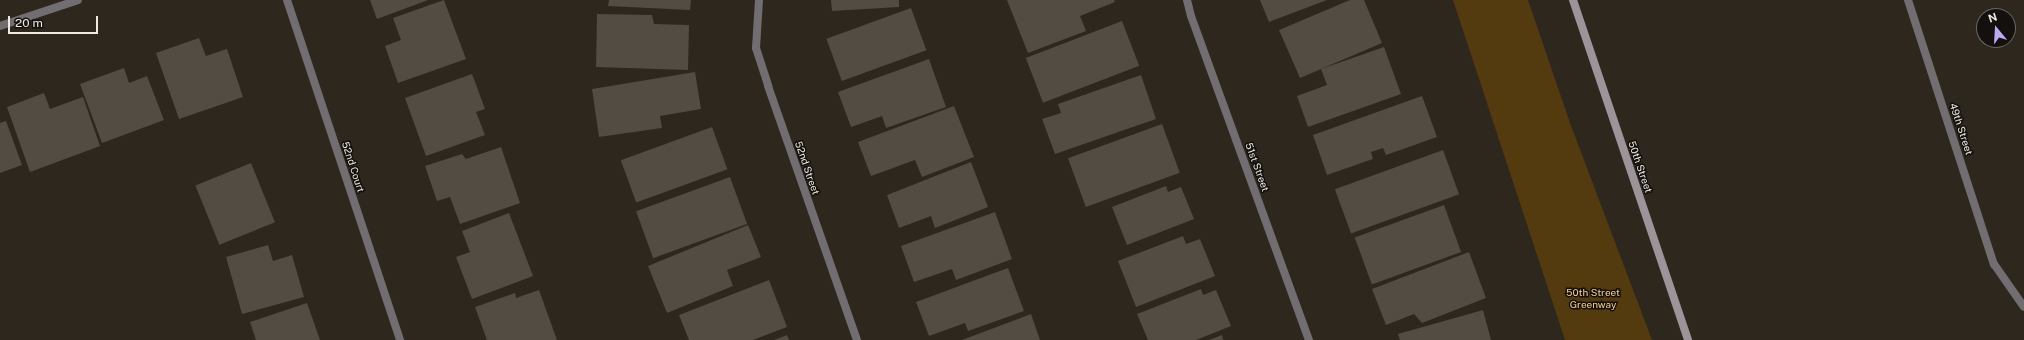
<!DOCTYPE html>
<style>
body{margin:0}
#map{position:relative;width:2024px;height:340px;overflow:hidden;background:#2d271e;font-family:"Public Sans",sans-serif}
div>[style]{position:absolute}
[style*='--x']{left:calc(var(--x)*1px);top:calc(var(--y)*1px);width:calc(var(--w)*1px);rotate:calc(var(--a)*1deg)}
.green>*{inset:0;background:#533a0f}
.building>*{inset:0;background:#524c42;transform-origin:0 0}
.street>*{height:8px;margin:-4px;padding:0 4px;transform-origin:4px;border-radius:4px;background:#726d70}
.secondary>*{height:8px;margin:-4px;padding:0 4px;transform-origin:4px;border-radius:4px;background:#9c9499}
span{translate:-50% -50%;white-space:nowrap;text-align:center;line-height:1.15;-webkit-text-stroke:3px #13100d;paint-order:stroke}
.street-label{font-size:10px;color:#ede9e3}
.park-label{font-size:10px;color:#f9d090}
.north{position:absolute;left:1976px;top:8px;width:40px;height:40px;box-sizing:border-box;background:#13100d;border:1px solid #6a6763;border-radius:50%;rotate:342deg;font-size:11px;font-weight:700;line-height:16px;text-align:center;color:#ede9e3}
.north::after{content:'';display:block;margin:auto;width:14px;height:18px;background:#bea9f4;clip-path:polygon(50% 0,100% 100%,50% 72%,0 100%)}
.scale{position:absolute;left:8px;top:16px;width:90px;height:18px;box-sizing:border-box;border:2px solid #ede9e3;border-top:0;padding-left:5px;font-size:12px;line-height:14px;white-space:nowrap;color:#ede9e3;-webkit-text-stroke:3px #13100d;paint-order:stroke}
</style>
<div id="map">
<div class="green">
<i style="clip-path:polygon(1453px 0,1528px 0,1570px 123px,1652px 340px,1565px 340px)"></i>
</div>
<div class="building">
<i style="clip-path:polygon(370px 0,428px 0,377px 19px)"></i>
<i style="clip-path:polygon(444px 0,466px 59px,398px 83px,385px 46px,401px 40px,393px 18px)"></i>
<i style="clip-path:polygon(609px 0,691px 0,690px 10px,608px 6px)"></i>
<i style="clip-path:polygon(831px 0,899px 0,899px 7px,832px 11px)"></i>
<i style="clip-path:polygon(1007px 0,1114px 0,1115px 2px,1080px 16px,1086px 31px,1028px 53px)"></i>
<i style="clip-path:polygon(1260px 0,1327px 0,1269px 22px)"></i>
<i style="clip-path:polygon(1350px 0,1364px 0,1382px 43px,1300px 78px,1279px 30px)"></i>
<i style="left:911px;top:8px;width:45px;height:90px;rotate:70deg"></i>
<i style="clip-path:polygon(597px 14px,652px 15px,654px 24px,689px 25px,688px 70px,596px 67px)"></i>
<i style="left:1122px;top:21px;width:48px;height:103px;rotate:69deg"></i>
<i style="clip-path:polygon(199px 38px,206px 56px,227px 49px,243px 97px,179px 119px,156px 53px)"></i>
<i style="clip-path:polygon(1384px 47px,1401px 94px,1308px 127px,1297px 96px,1327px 85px,1321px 69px)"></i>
<i style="clip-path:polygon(929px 59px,946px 107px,886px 128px,882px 116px,851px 127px,838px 92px)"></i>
<i style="clip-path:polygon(124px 68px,129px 83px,147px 76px,164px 120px,102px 143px,80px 84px)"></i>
<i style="clip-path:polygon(695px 72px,701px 109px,660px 116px,662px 128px,599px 137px,592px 89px)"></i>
<i style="clip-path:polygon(472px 74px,485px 109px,476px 112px,485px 135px,426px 156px,405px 98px)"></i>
<i style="clip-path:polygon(1141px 75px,1156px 119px,1055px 154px,1042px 119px,1061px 113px,1058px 104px)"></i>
<i style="clip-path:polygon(44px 93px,50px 109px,83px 97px,100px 146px,30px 172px,7px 107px)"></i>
<i style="clip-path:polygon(1422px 96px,1437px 137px,1386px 155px,1383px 148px,1371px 152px,1373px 159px,1327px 175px,1313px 135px)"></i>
<i style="clip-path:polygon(954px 106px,974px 157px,922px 177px,915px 160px,871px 176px,858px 142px)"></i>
<i style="clip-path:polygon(6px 121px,22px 165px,0 173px,0 123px)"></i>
<i style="left:1162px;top:124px;width:52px;height:100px;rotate:70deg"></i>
<i style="left:712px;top:127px;width:45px;height:97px;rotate:70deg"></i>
<i style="clip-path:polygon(501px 147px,520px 203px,460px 224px,450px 197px,437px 201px,425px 166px,462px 154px,466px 159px)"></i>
<i style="left:1443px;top:150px;width:47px;height:115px;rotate:70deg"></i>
<i style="clip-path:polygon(971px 162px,988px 207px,935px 228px,931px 216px,899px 228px,887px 195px)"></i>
<i style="left:251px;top:163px;width:64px;height:60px;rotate:68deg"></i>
<i style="left:730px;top:177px;width:50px;height:100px;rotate:70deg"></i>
<i style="clip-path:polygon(1166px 186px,1168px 192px,1181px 187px,1194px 219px,1127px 245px,1112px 207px)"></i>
<i style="left:1444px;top:205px;width:50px;height:95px;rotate:70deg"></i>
<i style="clip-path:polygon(995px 212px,1012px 259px,956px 280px,952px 269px,914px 282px,901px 246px)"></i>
<i style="clip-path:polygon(509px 213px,533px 276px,472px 299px,456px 257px,470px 252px,462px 231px)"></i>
<i style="clip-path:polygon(748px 225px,761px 257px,727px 270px,733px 286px,667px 313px,648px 266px)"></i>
<i style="clip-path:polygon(1183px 236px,1186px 244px,1200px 239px,1215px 276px,1136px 307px,1118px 261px)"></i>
<i style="clip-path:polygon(268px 245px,273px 261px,292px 255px,304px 297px,242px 314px,226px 257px)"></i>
<i style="clip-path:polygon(1469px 252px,1486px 298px,1422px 323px,1414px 314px,1386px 325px,1372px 289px)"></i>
<i style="clip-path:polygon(1008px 268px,1024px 311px,968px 331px,965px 323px,929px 336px,916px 302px)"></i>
<i style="clip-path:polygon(769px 280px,787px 327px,753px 340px,689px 340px,679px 315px)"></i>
<i style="clip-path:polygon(1201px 289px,1203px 295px,1216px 290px,1231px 326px,1196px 340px,1148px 340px,1137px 314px)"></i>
<i style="clip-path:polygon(539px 290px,557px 340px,487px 340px,475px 307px,515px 293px,516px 298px)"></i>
<i style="clip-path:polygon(307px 303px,320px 340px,256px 340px,250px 322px)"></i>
<i style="clip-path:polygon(1483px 310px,1491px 340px,1400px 340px,1398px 334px)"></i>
<i style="clip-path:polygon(1031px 314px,1040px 340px,962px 340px)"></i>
<i style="clip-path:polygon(787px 335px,789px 340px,774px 340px)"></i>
<i style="clip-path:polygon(1222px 335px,1223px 340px,1209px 340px)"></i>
</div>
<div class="street">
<i style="--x:287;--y:0;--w:358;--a:71.6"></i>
<i style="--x:759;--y:0;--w:48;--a:93.6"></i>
<i style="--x:756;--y:48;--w:40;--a:72"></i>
<i style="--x:768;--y:86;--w:269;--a:70.7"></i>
<i style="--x:1187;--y:0;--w:16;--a:76"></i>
<i style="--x:1191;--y:16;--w:345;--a:70"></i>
<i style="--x:1908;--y:0;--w:278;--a:72"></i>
<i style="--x:1994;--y:264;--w:52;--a:55.1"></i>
<i style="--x:0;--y:26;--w:82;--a:-18.4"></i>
</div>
<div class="secondary">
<i style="--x:1573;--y:0;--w:359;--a:71.3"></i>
</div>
<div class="street-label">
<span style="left:1961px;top:129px;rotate:72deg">49th Street</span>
<span style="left:353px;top:167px;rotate:72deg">52nd Court</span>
<span style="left:1257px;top:167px;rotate:70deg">51st Street</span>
<span style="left:1640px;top:167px;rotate:71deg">50th Street</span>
<span style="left:807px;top:168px;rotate:71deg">52nd Street</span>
</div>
<div class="park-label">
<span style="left:1593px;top:298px">50th Street<br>Greenway</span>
</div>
<div class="north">N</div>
<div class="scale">20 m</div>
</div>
